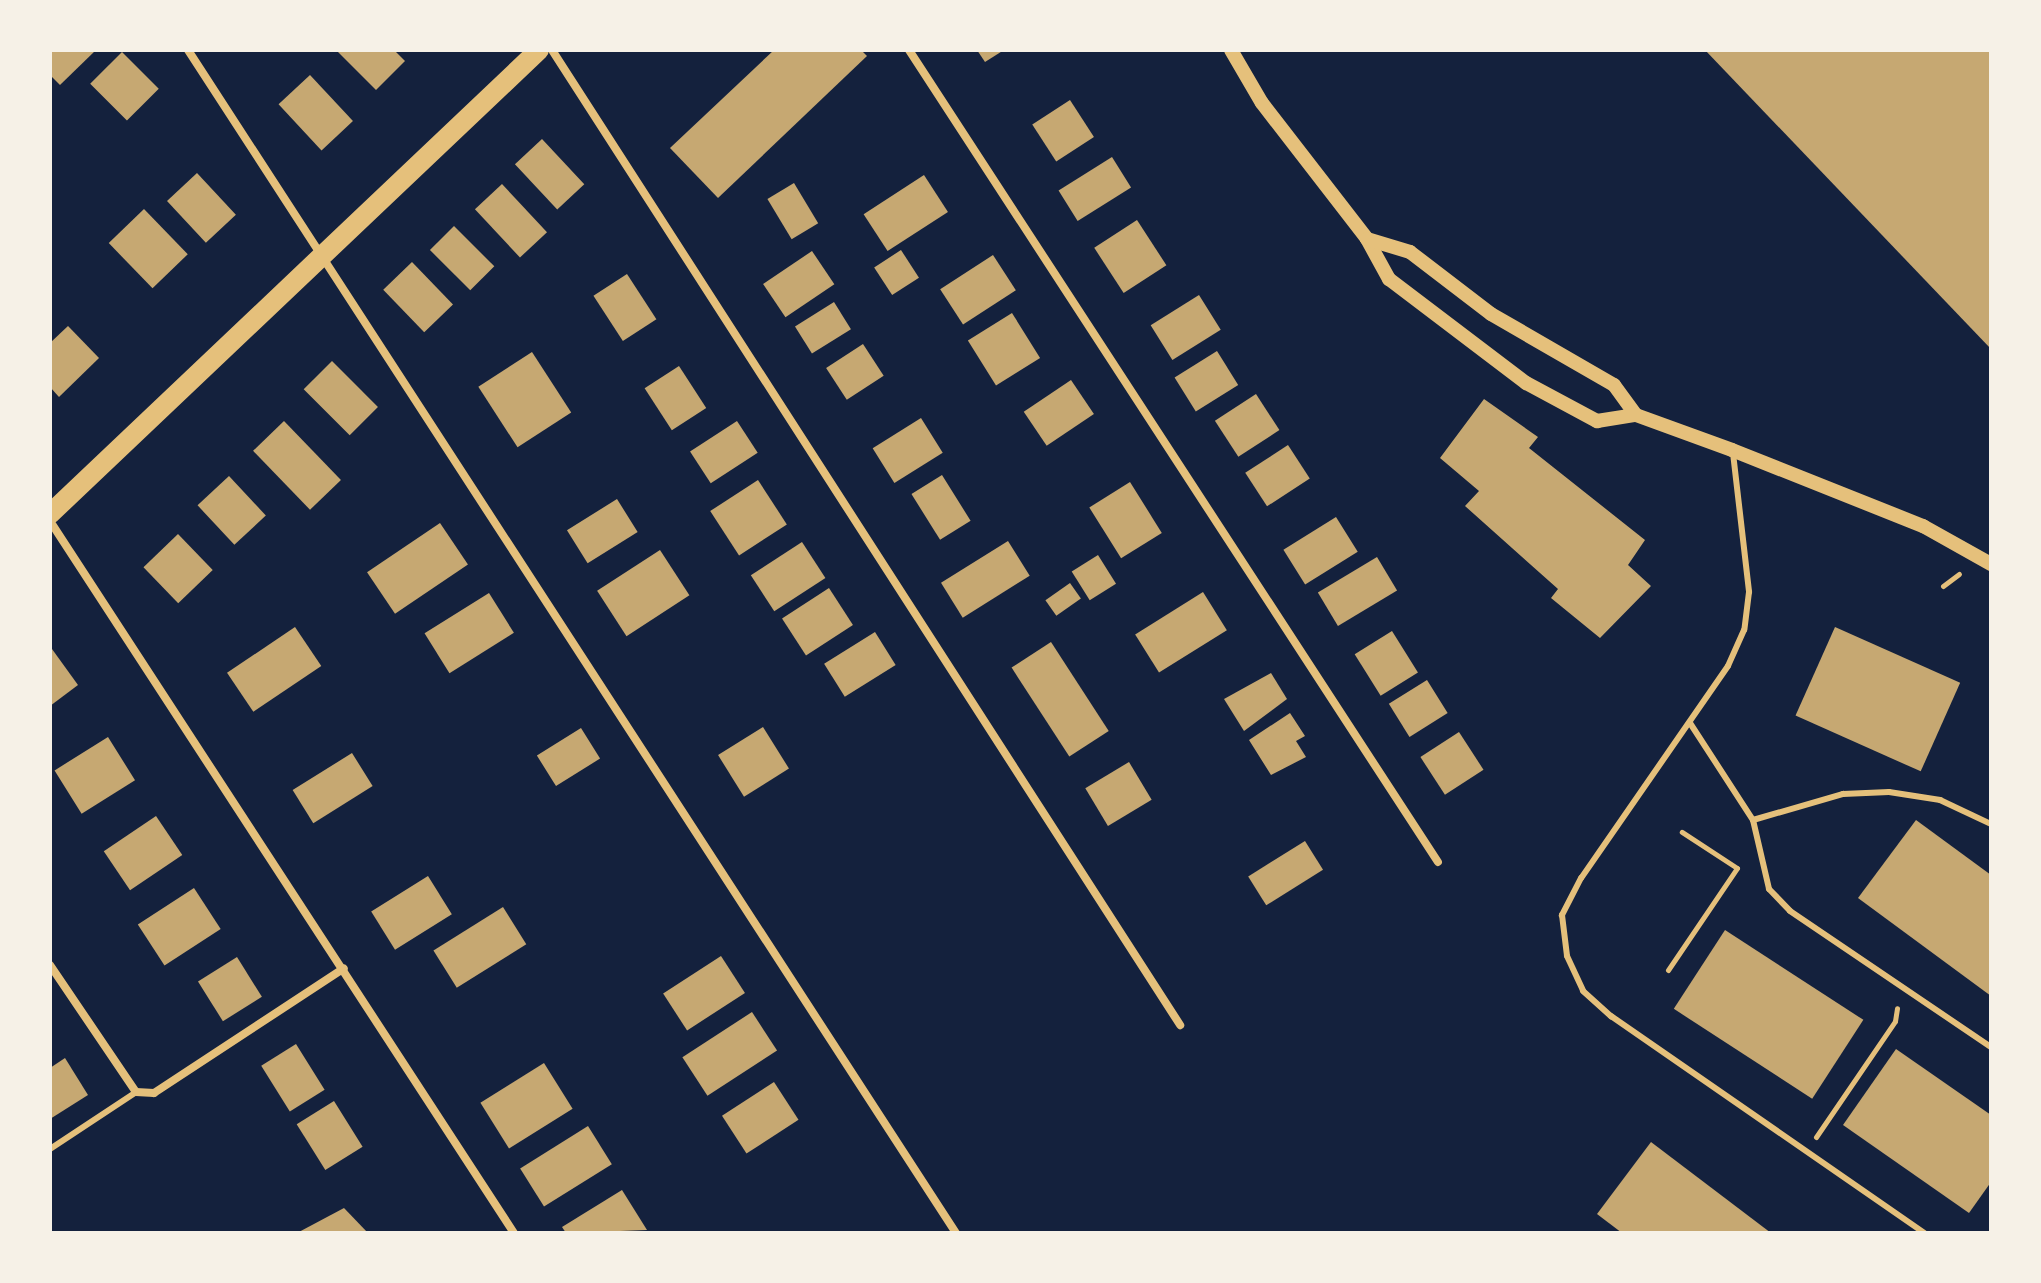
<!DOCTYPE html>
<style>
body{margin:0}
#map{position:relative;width:2041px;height:1283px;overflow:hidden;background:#14213d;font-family:"DM Sans",sans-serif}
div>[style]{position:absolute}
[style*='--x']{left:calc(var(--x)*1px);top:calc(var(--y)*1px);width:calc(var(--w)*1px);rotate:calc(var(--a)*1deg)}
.building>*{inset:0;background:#c6a872;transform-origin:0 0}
.path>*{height:5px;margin:-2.5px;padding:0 2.5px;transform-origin:2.5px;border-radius:2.5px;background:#e5c07b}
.service>*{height:6px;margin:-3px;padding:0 3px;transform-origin:3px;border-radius:3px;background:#e5c07b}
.minor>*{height:8px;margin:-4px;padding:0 4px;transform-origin:4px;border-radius:4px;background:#e5c07b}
.tertiary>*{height:14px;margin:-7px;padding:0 7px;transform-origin:7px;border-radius:7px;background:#e5c07b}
.primary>*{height:20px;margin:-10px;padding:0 10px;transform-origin:10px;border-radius:10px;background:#e5c07b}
span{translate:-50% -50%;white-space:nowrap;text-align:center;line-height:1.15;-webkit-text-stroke:8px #f6f1e7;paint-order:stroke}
.frame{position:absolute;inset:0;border:52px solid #f6f1e7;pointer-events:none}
</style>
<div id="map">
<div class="building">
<i style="clip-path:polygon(50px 50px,96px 50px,60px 85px,50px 75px)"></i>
<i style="clip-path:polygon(336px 50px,394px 50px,405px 61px,376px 90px)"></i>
<i style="clip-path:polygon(774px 50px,861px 50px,867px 56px,718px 198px,670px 148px)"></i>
<i style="clip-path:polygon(977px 50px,1004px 50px,985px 62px)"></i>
<i style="clip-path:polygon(1705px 50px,1991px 50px,1991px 349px)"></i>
<i style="left:122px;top:52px;width:52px;height:45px;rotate:45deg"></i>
<i style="left:310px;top:75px;width:63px;height:43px;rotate:47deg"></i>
<i style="left:1070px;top:100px;width:44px;height:45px;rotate:57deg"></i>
<i style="left:542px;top:139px;width:62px;height:37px;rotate:47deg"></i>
<i style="left:1112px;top:157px;width:36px;height:63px;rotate:58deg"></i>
<i style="left:197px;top:173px;width:57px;height:41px;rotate:47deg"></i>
<i style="left:924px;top:175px;width:44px;height:72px;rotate:57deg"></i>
<i style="left:794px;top:183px;width:47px;height:31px;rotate:59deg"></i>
<i style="left:502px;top:184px;width:66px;height:37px;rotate:47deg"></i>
<i style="left:144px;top:209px;width:63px;height:49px;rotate:46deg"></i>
<i style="left:1137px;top:220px;width:54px;height:51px;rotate:57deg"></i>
<i style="left:454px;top:226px;width:57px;height:34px;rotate:45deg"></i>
<i style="left:901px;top:250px;width:33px;height:32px;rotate:57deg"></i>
<i style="left:812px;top:251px;width:40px;height:59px;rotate:56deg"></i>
<i style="left:993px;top:255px;width:42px;height:63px;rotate:57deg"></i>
<i style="left:412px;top:262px;width:59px;height:40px;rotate:46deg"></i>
<i style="left:627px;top:274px;width:54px;height:40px;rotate:57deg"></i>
<i style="left:1199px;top:295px;width:41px;height:57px;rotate:58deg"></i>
<i style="left:834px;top:302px;width:32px;height:46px;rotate:58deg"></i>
<i style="left:1012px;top:313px;width:53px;height:52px;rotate:58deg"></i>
<i style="clip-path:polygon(68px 326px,99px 358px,59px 397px,50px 387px,50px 343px)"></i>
<i style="left:863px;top:344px;width:38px;height:44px;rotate:57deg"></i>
<i style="left:1217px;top:351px;width:40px;height:50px;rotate:58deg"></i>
<i style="left:532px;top:352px;width:72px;height:64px;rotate:57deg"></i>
<i style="left:332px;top:361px;width:65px;height:40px;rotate:45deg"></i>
<i style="left:679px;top:366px;width:50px;height:41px;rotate:57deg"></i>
<i style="left:1071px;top:380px;width:41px;height:57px;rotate:56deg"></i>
<i style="left:1256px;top:394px;width:43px;height:49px;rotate:57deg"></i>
<i style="clip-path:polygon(1484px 399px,1538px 437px,1529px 448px,1645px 540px,1628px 565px,1651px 586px,1600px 638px,1551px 598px,1558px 589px,1465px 506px,1479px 491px,1440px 458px)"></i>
<i style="left:921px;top:418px;width:41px;height:57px;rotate:58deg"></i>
<i style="left:284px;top:421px;width:82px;height:43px;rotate:46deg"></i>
<i style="left:737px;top:421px;width:38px;height:56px;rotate:57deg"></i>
<i style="left:1288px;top:445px;width:40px;height:51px;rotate:57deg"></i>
<i style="left:942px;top:475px;width:54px;height:36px;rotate:58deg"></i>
<i style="left:229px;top:476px;width:54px;height:43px;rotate:47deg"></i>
<i style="left:758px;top:480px;width:53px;height:57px;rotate:57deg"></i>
<i style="left:1130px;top:482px;width:60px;height:48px;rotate:58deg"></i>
<i style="left:617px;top:499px;width:39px;height:59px;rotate:58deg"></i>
<i style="left:1336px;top:517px;width:41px;height:62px;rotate:58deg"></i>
<i style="left:440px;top:523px;width:50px;height:88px;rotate:56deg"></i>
<i style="left:178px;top:534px;width:50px;height:48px;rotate:46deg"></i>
<i style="left:1008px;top:541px;width:41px;height:79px;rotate:58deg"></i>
<i style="left:802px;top:542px;width:43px;height:61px;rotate:57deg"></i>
<i style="left:660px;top:550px;width:54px;height:75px;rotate:57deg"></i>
<i style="left:1098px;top:555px;width:34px;height:31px;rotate:58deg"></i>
<i style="left:1377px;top:557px;width:39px;height:69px;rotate:59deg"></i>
<i style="left:1070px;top:583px;width:19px;height:30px;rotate:55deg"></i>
<i style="left:829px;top:588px;width:44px;height:56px;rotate:57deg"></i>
<i style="left:1203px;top:592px;width:45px;height:80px;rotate:58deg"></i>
<i style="left:489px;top:593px;width:47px;height:76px;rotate:58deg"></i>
<i style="left:295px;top:627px;width:47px;height:82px;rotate:56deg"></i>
<i style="left:1835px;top:627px;width:137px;height:97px;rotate:24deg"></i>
<i style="left:1392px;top:631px;width:49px;height:44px;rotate:58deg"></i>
<i style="left:875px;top:632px;width:39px;height:60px;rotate:58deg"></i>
<i style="left:1051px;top:642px;width:106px;height:47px;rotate:57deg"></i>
<i style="clip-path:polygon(52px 649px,78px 685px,50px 706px,50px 650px)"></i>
<i style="clip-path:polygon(1271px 673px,1287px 699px,1244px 731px,1224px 699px)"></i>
<i style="left:1427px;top:680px;width:39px;height:45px;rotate:58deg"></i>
<i style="clip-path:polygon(1290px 713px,1305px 736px,1296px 741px,1306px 757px,1271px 775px,1249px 740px)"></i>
<i style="left:763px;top:727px;width:49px;height:53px;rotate:58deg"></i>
<i style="left:581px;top:728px;width:36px;height:52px;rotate:58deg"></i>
<i style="left:1459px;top:732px;width:45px;height:46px;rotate:57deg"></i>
<i style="left:108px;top:737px;width:51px;height:63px;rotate:58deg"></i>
<i style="left:352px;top:753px;width:39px;height:70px;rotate:58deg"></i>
<i style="left:1129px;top:762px;width:44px;height:51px;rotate:59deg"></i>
<i style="left:156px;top:816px;width:47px;height:63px;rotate:56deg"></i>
<i style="clip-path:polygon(1916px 820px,1991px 875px,1991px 996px,1858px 898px)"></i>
<i style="left:1305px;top:841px;width:34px;height:67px;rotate:58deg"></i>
<i style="left:428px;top:876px;width:45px;height:67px;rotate:58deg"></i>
<i style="left:194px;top:888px;width:49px;height:67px;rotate:57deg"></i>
<i style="left:503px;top:907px;width:44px;height:82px;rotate:58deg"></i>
<i style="left:1725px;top:930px;width:165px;height:94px;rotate:33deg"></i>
<i style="left:721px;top:956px;width:44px;height:69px;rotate:57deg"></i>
<i style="left:237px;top:957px;width:47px;height:46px;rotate:58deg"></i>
<i style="left:752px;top:1012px;width:46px;height:83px;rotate:57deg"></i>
<i style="left:296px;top:1044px;width:54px;height:41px;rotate:58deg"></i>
<i style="clip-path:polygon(1896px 1049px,1991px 1115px,1991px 1182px,1969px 1213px,1843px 1125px)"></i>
<i style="clip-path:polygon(65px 1058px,88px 1095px,50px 1119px,50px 1068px)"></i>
<i style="left:544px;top:1063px;width:54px;height:75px;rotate:58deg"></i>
<i style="left:774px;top:1082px;width:45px;height:62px;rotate:57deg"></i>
<i style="left:334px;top:1101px;width:54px;height:44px;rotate:58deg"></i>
<i style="left:588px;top:1126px;width:45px;height:80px;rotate:58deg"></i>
<i style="clip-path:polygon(1651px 1142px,1771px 1233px,1622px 1233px,1597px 1214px)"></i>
<i style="clip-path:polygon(622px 1190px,647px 1230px,566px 1233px,562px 1227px)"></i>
<i style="clip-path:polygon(344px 1208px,368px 1233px,297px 1233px)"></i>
</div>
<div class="path">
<i style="--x:1943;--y:586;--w:20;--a:-37"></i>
<i style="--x:1668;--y:970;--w:123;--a:-55.9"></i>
<i style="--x:1737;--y:868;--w:66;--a:-146.8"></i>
<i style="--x:1816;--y:1137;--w:140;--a:-55.7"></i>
<i style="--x:1895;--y:1021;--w:13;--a:-81"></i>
</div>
<div class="service">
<i style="--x:1733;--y:453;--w:140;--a:83.4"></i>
<i style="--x:1749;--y:592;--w:38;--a:97"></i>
<i style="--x:1744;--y:630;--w:39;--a:114"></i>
<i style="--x:1728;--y:666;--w:258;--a:124.7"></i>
<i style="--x:1581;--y:878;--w:42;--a:117.2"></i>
<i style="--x:1562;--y:915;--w:41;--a:83"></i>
<i style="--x:1567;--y:956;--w:38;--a:65"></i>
<i style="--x:1583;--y:991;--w:38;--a:42"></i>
<i style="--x:1611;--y:1016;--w:381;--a:34.7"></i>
<i style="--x:1690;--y:723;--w:116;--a:57"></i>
<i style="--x:1753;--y:820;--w:94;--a:-16.1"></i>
<i style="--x:1843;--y:794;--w:46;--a:-2.5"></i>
<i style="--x:1889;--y:792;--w:52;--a:8.9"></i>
<i style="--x:1940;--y:800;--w:56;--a:25.2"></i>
<i style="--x:1753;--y:820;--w:71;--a:76.9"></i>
<i style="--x:1769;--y:889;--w:30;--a:46"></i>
<i style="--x:1790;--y:911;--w:243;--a:34.1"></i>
<i style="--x:50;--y:1149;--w:103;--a:-33.5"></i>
</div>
<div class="minor">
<i style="--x:188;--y:50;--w:1410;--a:57.01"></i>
<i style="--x:552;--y:50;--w:1160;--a:57.21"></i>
<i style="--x:909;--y:50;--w:969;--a:56.92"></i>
<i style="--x:50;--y:521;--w:850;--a:56.91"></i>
<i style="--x:50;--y:965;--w:153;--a:55.9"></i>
<i style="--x:136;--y:1092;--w:18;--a:3"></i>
<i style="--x:154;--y:1093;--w:227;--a:-33.3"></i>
</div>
<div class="tertiary">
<i style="--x:1231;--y:50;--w:61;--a:59.7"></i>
<i style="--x:1262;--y:103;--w:172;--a:52.3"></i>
<i style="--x:1367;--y:239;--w:46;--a:61.2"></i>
<i style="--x:1389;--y:279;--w:172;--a:37.2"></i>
<i style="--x:1526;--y:383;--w:81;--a:28.2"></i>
<i style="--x:1597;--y:421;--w:39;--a:-9"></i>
<i style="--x:1636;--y:415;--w:102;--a:20"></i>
<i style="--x:1732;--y:450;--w:206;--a:21.7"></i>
<i style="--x:1923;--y:526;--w:78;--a:29.2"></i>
<i style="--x:1367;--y:239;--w:45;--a:16.8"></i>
<i style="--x:1410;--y:252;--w:102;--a:37.4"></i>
<i style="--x:1491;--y:314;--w:142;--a:30"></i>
<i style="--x:1614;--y:385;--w:37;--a:54"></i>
</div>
<div class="primary">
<i style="--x:50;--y:514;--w:674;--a:-43.5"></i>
</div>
<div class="frame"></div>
</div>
